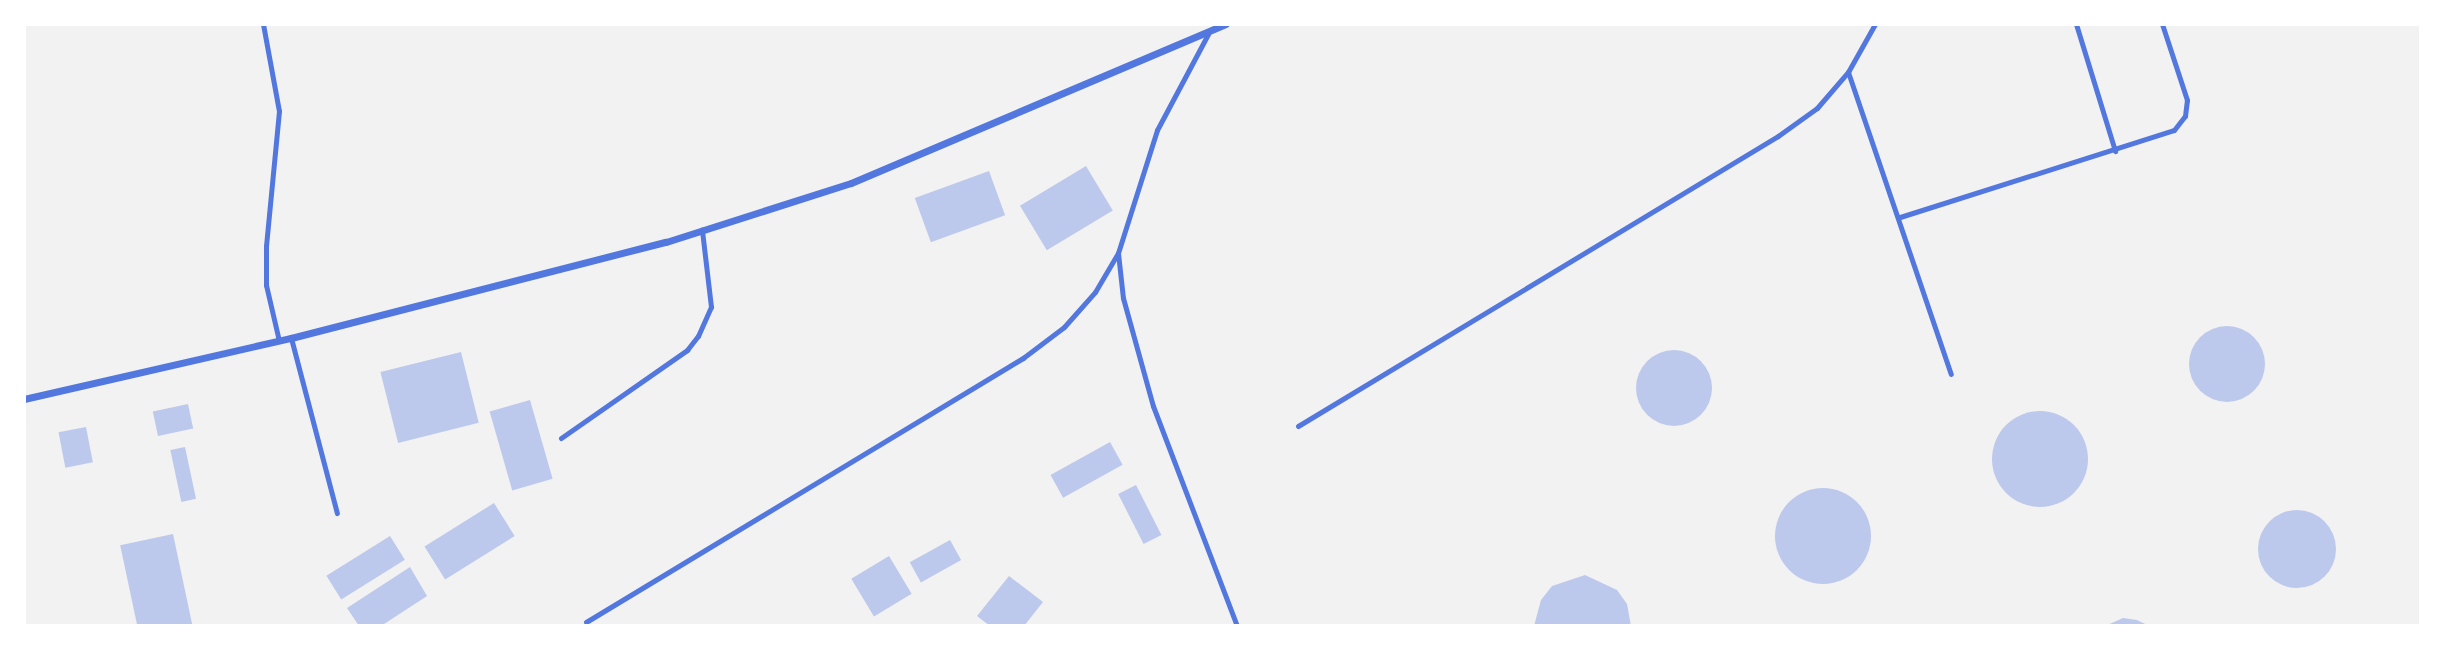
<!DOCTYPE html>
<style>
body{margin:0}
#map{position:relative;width:2445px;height:650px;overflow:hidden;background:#f2f2f2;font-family:Ubuntu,sans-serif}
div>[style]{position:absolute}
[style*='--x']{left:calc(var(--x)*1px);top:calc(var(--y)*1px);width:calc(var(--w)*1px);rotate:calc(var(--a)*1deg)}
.building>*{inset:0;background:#bdc9ec;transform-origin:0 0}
.round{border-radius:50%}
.service>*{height:5px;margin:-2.5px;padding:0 2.5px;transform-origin:2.5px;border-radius:2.5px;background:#5277de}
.minor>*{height:7px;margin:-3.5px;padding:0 3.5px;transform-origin:3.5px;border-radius:3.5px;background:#5277de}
span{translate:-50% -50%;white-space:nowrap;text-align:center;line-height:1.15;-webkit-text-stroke:7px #fff;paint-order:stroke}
.frame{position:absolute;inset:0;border:26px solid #fff;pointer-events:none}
</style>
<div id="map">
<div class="building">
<i style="left:1086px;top:166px;width:52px;height:77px;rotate:59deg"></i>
<i style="left:989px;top:171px;width:47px;height:79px;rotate:70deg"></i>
<i class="round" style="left:2189px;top:326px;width:76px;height:76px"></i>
<i class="round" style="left:1636px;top:350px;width:76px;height:76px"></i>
<i style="left:461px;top:352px;width:73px;height:83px;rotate:76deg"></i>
<i style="left:530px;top:400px;width:82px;height:42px;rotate:74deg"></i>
<i style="left:188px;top:404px;width:25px;height:36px;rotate:78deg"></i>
<i class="round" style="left:1992px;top:411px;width:96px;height:96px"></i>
<i style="left:86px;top:427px;width:36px;height:28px;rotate:79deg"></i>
<i style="left:1110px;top:442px;width:26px;height:68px;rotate:61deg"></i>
<i style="left:185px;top:447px;width:53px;height:15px;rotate:78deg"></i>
<i style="left:1136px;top:485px;width:56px;height:20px;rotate:63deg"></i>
<i class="round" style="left:1775px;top:488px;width:96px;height:96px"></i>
<i style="left:494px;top:503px;width:39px;height:82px;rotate:58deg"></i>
<i class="round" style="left:2258px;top:510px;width:78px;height:78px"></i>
<i style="left:173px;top:534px;width:94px;height:54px;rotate:78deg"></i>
<i style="left:390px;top:536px;width:28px;height:75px;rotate:58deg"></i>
<i style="left:950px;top:540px;width:23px;height:46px;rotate:61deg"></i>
<i style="left:889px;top:556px;width:44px;height:44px;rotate:59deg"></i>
<i style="clip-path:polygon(410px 567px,427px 596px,381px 626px,359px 626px,347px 608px)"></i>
<i style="clip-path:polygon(1585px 575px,1617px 590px,1627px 604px,1631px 626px,1534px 626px,1541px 600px,1552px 586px)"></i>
<i style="clip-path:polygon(1009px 576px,1043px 602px,1024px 626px,990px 626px,977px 616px)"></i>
<i style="clip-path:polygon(2123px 618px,2137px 620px,2149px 626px,2105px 626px)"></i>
</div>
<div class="service">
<i style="--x:263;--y:24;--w:88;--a:79.6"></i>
<i style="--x:279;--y:111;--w:136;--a:95.5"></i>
<i style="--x:266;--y:246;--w:39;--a:90"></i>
<i style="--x:266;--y:285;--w:57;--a:76.9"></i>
<i style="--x:2076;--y:24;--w:133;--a:72.9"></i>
<i style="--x:1848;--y:72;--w:319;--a:71.2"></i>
<i style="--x:1900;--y:217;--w:287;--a:-17.6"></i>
<i style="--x:2174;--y:130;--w:18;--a:-52"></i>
<i style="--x:2185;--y:116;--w:16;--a:-83"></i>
<i style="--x:2187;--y:100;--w:80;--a:-108.2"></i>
<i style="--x:1118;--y:253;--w:45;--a:83.7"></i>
<i style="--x:1123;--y:298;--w:112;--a:74.5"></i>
<i style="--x:1153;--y:406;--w:235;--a:69.1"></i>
<i style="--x:291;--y:338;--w:181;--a:75.3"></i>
<i style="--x:1298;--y:426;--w:561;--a:-31.14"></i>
<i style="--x:1778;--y:136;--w:48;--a:-35.7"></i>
<i style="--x:1817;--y:108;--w:48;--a:-49.3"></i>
<i style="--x:1848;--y:72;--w:55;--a:-60.6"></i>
<i style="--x:561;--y:438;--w:154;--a:-34.9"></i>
<i style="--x:687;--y:350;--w:18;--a:-52"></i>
<i style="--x:698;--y:336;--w:32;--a:-66"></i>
<i style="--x:711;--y:307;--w:78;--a:-96.7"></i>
<i style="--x:586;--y:622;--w:511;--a:-31.14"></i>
<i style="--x:1023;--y:358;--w:51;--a:-37.1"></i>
<i style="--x:1064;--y:327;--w:47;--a:-48.5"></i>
<i style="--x:1095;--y:292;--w:45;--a:-59.5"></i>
<i style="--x:1118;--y:253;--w:129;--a:-72.4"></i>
<i style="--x:1157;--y:130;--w:109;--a:-62"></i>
</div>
<div class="minor">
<i style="--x:24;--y:399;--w:274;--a:-12.9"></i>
<i style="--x:291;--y:338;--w:387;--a:-14.4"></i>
<i style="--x:666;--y:242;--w:194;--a:-17.7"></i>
<i style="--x:851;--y:183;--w:407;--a:-23"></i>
</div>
<div class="frame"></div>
</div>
